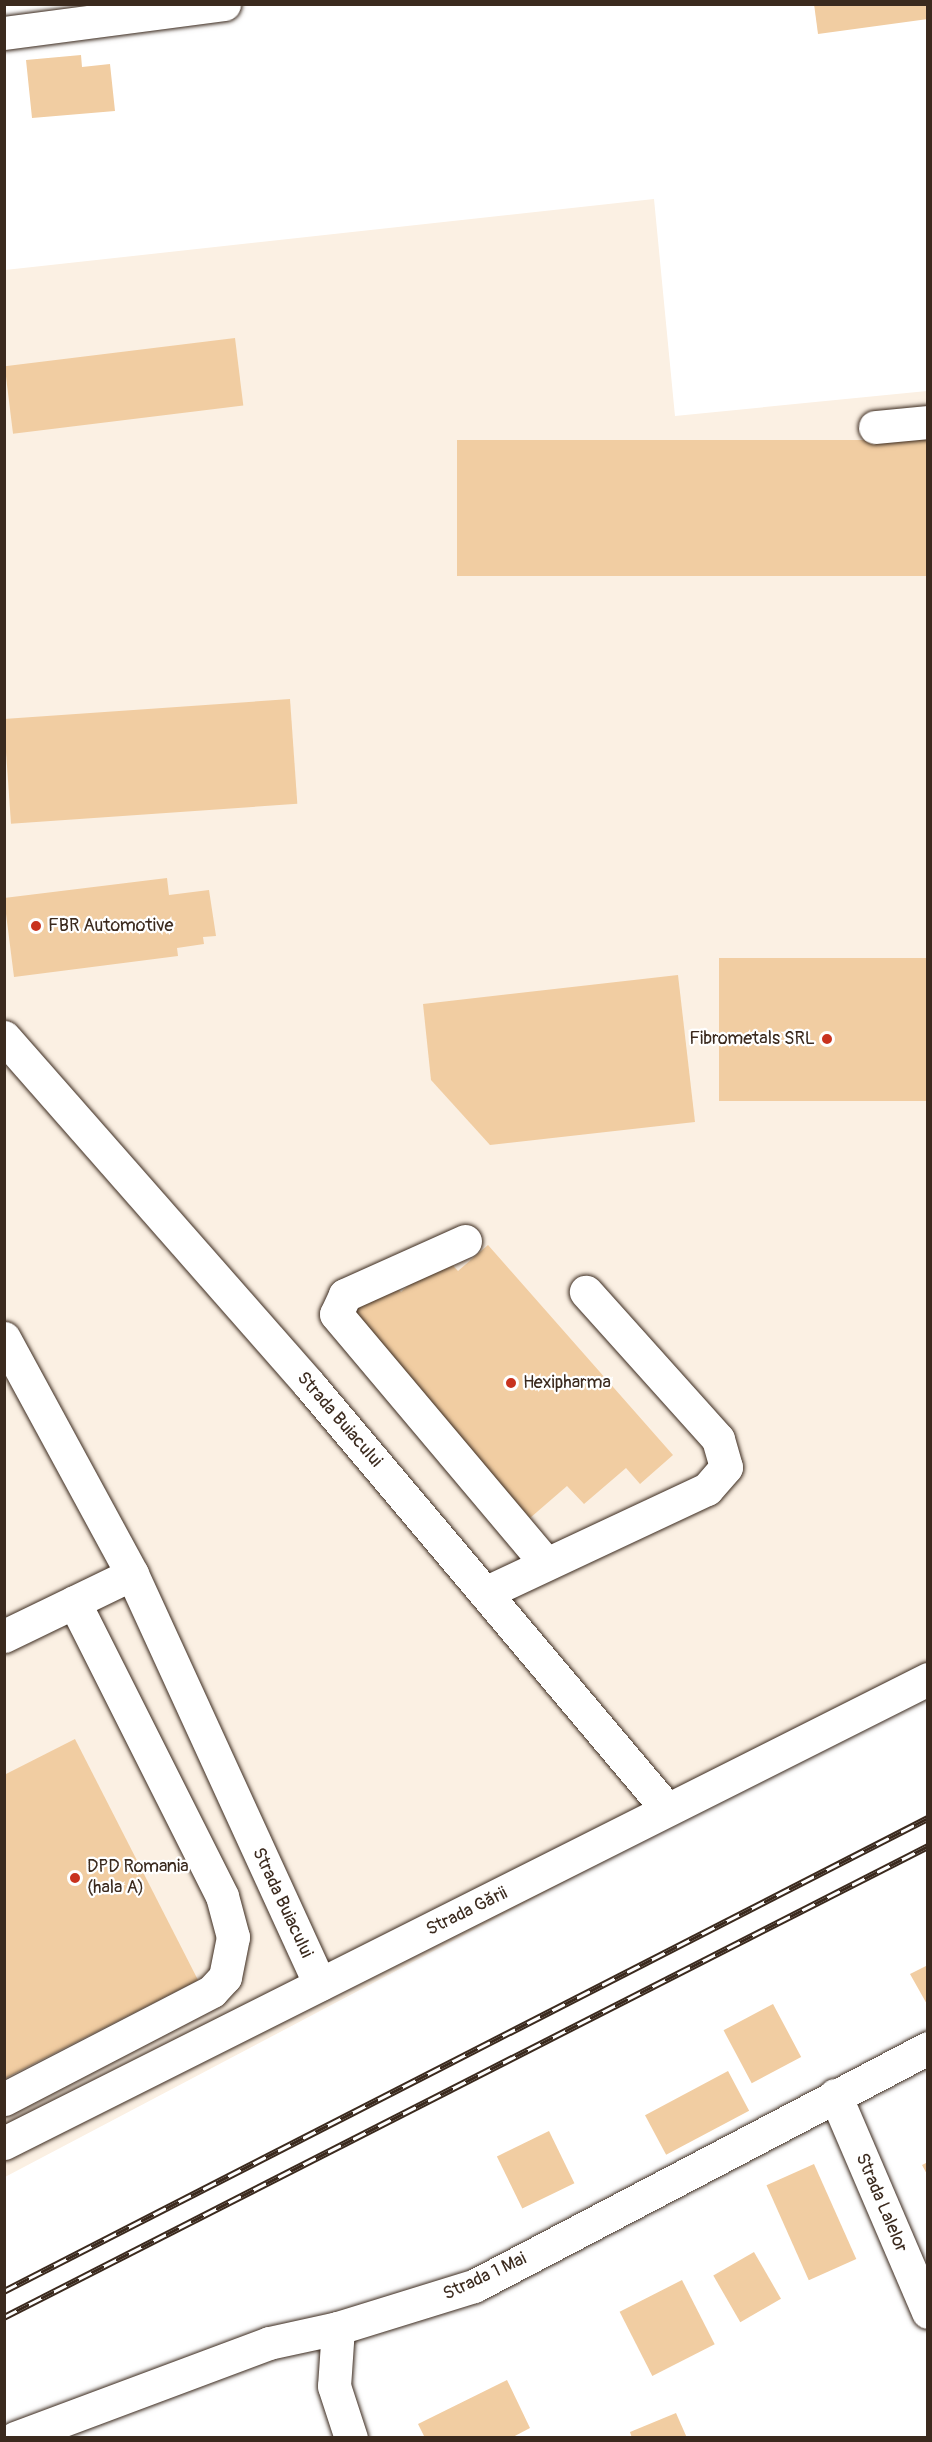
<!DOCTYPE html>
<meta charset="utf-8">
<style>
body{margin:0}
#map{position:relative;width:932px;height:2442px;overflow:hidden;background:#fff;font-family:Pangolin,sans-serif}
div>[style]{position:absolute}
[style*='--x']{left:calc(var(--x)*1px);top:calc(var(--y)*1px);width:calc(var(--w)*1px);rotate:calc(var(--a)*1deg)}
.built>*{inset:0;background:#fbf0e3}
.building>*{inset:0;background:#f1cda2;transform-origin:0 0}
.roads{filter:drop-shadow(0 0 2px #3b2a1e) drop-shadow(0 0 2px #3b2a1e)}
.minor>*{height:33px;margin:-16.5px;padding:0 16.5px;transform-origin:16.5px;border-radius:16.5px;background:#fff}
.rail>*{height:7px;margin-top:-3.5px;transform-origin:0;background:repeating-linear-gradient(90deg,#fff 0 14px,#3b2a1e 0 28px);box-sizing:border-box;border-block:2px solid #3b2a1e}
.dots>*{width:16px;height:16px;translate:-50% -50%;box-sizing:border-box;border:3px solid #fff;border-radius:50%}
span{translate:-50% -50%;white-space:nowrap;text-align:center;line-height:1.15;-webkit-text-stroke:4.5px #fff;paint-order:stroke}
.poi-label{font-size:18px;color:#3b2a1e}
.left{translate:0 -50%;text-align:left}
.right{translate:-100% -50%;text-align:right}
.street-label{font-size:18px;color:#3b2a1e}
.frame{position:absolute;inset:0;border:6px solid #3b2a1e;pointer-events:none}
</style>
<div id="map">
<div class="built">
<i style="clip-path:polygon(654px 199px,675px 416px,927px 391px,927px 1691px,5px 2177px,5px 270px)"></i>
</div>
<div class="building">
<i style="clip-path:polygon(814px 4px,928px 4px,928px 19px,818px 34px)"></i>
<i style="clip-path:polygon(81px 55px,82px 67px,110px 64px,115px 111px,32px 118px,26px 60px)"></i>
<i style="left:235px;top:338px;width:68px;height:232px;rotate:83deg"></i>
<i style="left:928px;top:440px;width:136px;height:471px;rotate:90deg"></i>
<i style="left:290px;top:699px;width:105px;height:287px;rotate:86deg"></i>
<i style="clip-path:polygon(167px 878px,169px 895px,209px 890px,216px 936px,203px 937px,204px 944px,177px 948px,178px 956px,14px 977px,4px 898px)"></i>
<i style="left:928px;top:958px;width:143px;height:209px;rotate:90deg"></i>
<i style="clip-path:polygon(678px 975px,695px 1122px,490px 1145px,431px 1080px,423px 1004px)"></i>
<i style="clip-path:polygon(488px 1245px,673px 1455px,640px 1484px,626px 1468px,584px 1504px,567px 1486px,530px 1518px,349px 1311px,388px 1278px,401px 1292px,443px 1255px,458px 1271px)"></i>
<i style="clip-path:polygon(75px 1739px,198px 1980px,4px 2079px,4px 1775px)"></i>
<i style="clip-path:polygon(928px 1965px,928px 2006px,910px 1974px)"></i>
<i style="left:773px;top:2004px;width:60px;height:56px;rotate:62deg"></i>
<i style="left:728px;top:2071px;width:45px;height:94px;rotate:62deg"></i>
<i style="left:549px;top:2131px;width:58px;height:58px;rotate:64deg"></i>
<i style="clip-path:polygon(928px 2162px,928px 2176px,922px 2165px)"></i>
<i style="left:814px;top:2164px;width:104px;height:52px;rotate:66deg"></i>
<i style="left:754px;top:2252px;width:54px;height:47px;rotate:60deg"></i>
<i style="left:682px;top:2280px;width:72px;height:70px;rotate:63deg"></i>
<i style="clip-path:polygon(507px 2380px,530px 2428px,511px 2438px,425px 2438px,418px 2424px)"></i>
<i style="clip-path:polygon(676px 2413px,687px 2438px,632px 2438px,630px 2432px)"></i>
</div>
<div class="roads">
<div class="minor">
<i style="--x:4;--y:33;--w:222;--a:-7.5"></i>
<i style="--x:875;--y:427;--w:53;--a:-5.4"></i>
<i style="--x:4;--y:1037;--w:461;--a:48.7"></i>
<i style="--x:308;--y:1383;--w:557;--a:49.88"></i>
<i style="--x:465;--y:1241;--w:132;--a:155.8"></i>
<i style="--x:345;--y:1295;--w:21;--a:115"></i>
<i style="--x:336;--y:1314;--w:324;--a:49.9"></i>
<i style="--x:4;--y:1338;--w:268;--a:61.5"></i>
<i style="--x:132;--y:1574;--w:451;--a:65.4"></i>
<i style="--x:487;--y:1592;--w:243;--a:-25.1"></i>
<i style="--x:707;--y:1489;--w:29;--a:-49"></i>
<i style="--x:726;--y:1467;--w:29;--a:-106"></i>
<i style="--x:718;--y:1439;--w:198;--a:-131.9"></i>
<i style="--x:4;--y:1636;--w:142;--a:-25.8"></i>
<i style="--x:835;--y:2095;--w:236;--a:66.8"></i>
<i style="--x:4;--y:2099;--w:234;--a:-27.4"></i>
<i style="--x:212;--y:1991;--w:19;--a:-47"></i>
<i style="--x:225;--y:1977;--w:41;--a:-78.7"></i>
<i style="--x:233;--y:1937;--w:42;--a:-105"></i>
<i style="--x:222;--y:1896;--w:329;--a:-116.7"></i>
<i style="--x:4;--y:2143;--w:1034;--a:-26.66"></i>
<i style="--x:338;--y:2328;--w:58;--a:93.9"></i>
<i style="--x:334;--y:2386;--w:55;--a:71.9"></i>
<i style="--x:15;--y:2438;--w:271;--a:-20.5"></i>
<i style="--x:269;--y:2343;--w:71;--a:-12.3"></i>
<i style="--x:338;--y:2328;--w:142;--a:-17.2"></i>
<i style="--x:474;--y:2286;--w:513;--a:-27.66"></i>
</div>
</div>
<div class="rail">
<i style="--x:4;--y:2291;--w:1038;--a:-27.11"></i>
<i style="--x:4;--y:2317;--w:1037;--a:-27.01"></i>
</div>
<div class="dots">
<i style="left:36px;top:926px;background:#c8321e"></i>
<i style="left:827px;top:1039px;background:#c8321e"></i>
<i style="left:511px;top:1383px;background:#c8321e"></i>
<i style="left:75px;top:1878px;background:#c8321e"></i>
</div>
<div class="poi-label">
<span class="left" style="left:48px;top:926px">FBR Automotive</span>
<span class="right" style="left:815px;top:1039px">Fibrometals SRL</span>
<span class="left" style="left:523px;top:1383px">Hexipharma</span>
<span class="left" style="left:87px;top:1878px">DPD Romania<br>(hala A)</span>
</div>
<div class="street-label">
<span style="left:339px;top:1420px;rotate:49deg">Strada Buiacului</span>
<span style="left:282px;top:1903px;rotate:65deg">Strada Buiacului</span>
<span style="left:467px;top:1912px;rotate:-26deg">Strada Gării</span>
<span style="left:881px;top:2203px;rotate:67deg">Strada Lalelor</span>
<span style="left:485px;top:2277px;rotate:-25deg">Strada 1 Mai</span>
</div>
<div class="frame"></div>
</div>
